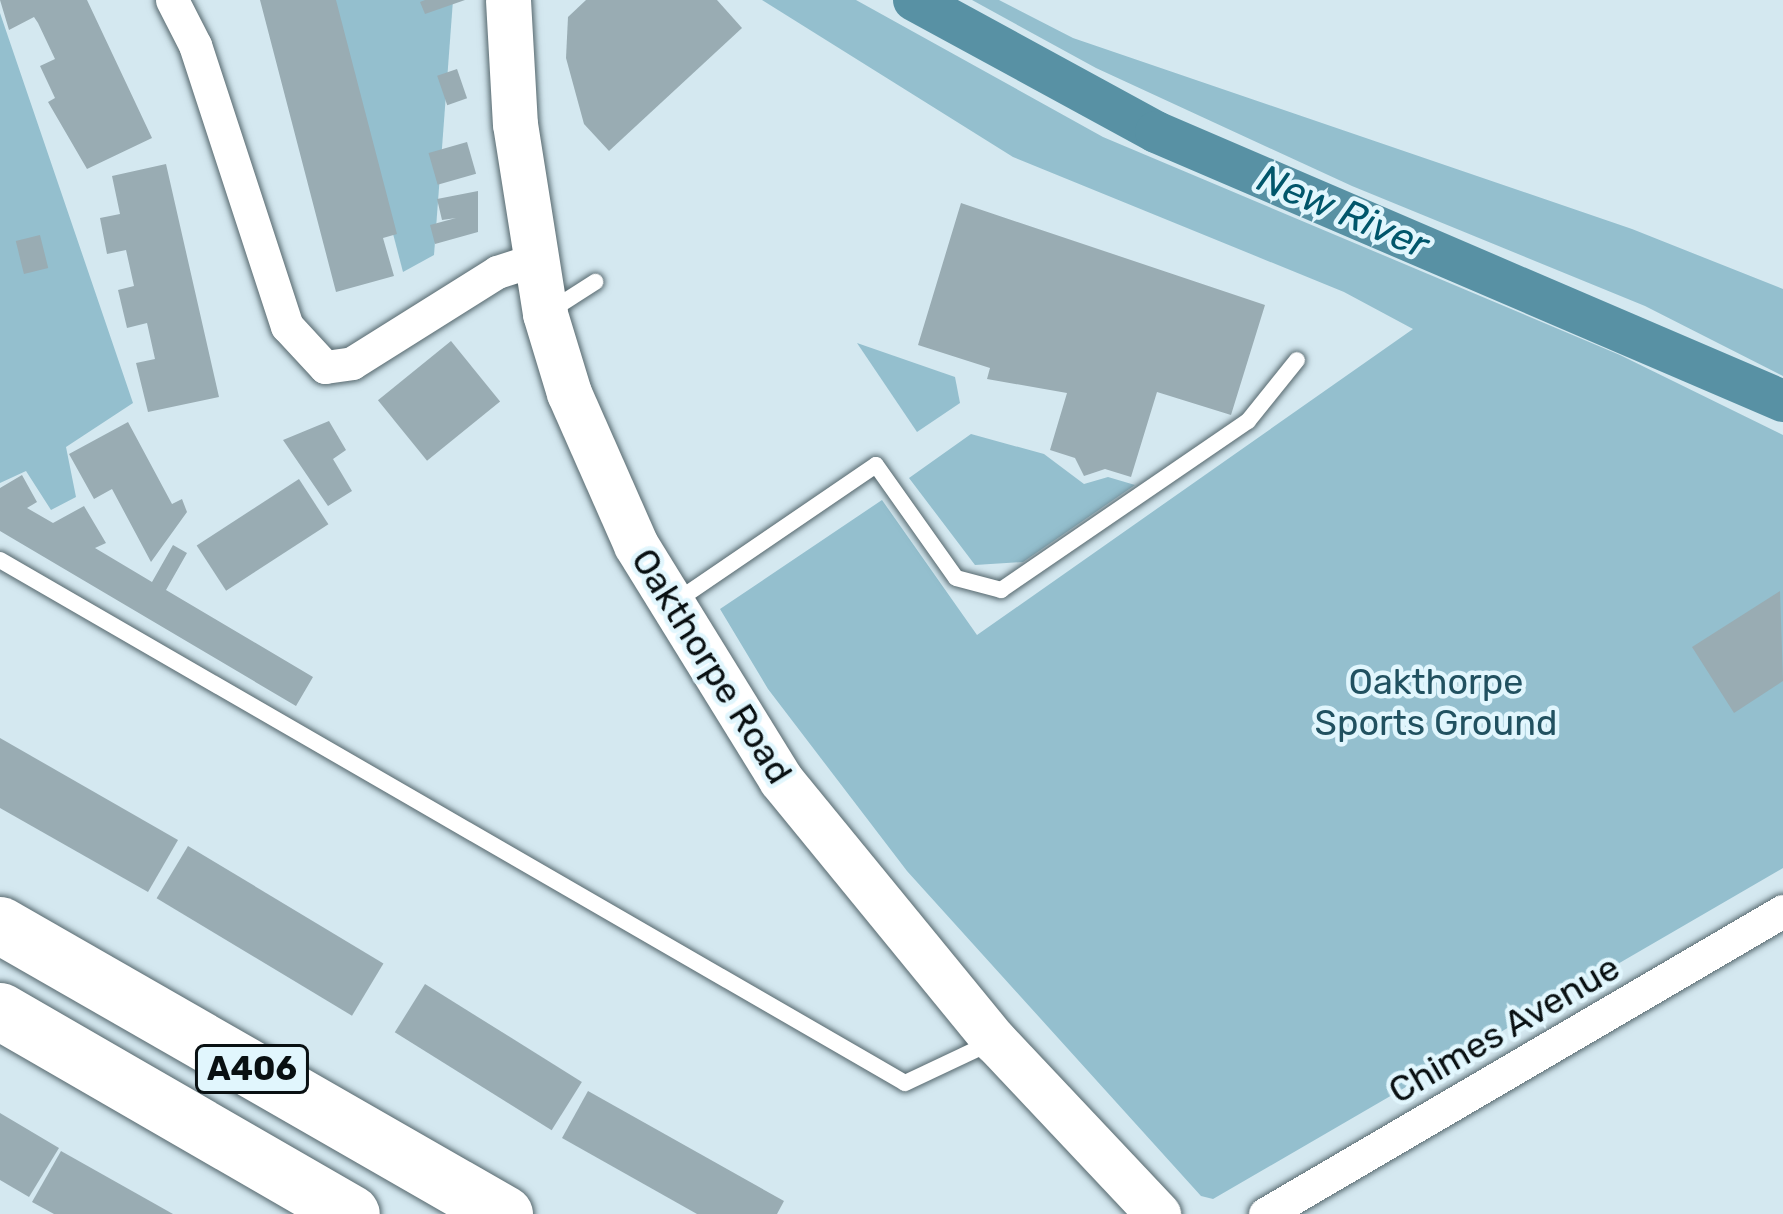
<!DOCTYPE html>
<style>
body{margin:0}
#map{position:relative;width:1783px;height:1214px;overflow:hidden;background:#d4e8f0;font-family:Rubik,sans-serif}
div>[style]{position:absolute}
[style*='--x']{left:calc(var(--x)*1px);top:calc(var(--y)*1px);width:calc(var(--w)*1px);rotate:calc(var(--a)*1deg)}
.green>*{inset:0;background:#94bfce}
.canal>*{height:42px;margin:-21px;padding:0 21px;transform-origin:21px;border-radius:21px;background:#5891a4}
.building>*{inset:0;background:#99acb3;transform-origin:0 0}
.roads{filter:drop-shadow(0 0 3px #55676d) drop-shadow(0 0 3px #55676d)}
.lane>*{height:16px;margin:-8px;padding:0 8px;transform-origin:8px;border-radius:8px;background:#fff}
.street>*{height:33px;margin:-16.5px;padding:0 16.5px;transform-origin:16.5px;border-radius:16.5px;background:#fff}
.secondary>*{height:45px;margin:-22.5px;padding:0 22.5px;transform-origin:22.5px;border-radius:22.5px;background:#fff}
.highway>*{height:57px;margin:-28.5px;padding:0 28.5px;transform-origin:28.5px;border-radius:28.5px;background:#fff}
span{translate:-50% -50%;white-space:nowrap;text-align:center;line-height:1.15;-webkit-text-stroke:9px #e1f6fd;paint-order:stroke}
.shield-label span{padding:3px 9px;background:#e1f6fd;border:3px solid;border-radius:9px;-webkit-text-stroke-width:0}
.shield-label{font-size:33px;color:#091012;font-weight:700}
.street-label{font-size:36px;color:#091012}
.park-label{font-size:36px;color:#215160}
.water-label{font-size:39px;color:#01566b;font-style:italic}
</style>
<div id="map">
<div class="green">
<i style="clip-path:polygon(332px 0,453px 0,434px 255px,403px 272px)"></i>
<i style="clip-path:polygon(762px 0,856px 0,1103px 137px,1620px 355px,1783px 435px,1783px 868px,1213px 1199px,1201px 1196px,907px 871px,768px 689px,720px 609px,882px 500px,977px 635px,1413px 329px,1344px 292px,1013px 157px)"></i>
<i style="clip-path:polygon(972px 0,999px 0,1073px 38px,1632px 229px,1783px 289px,1783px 376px,1645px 306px,1352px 186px,1096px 68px)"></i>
<i style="clip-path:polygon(0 13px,133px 403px,66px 447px,76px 497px,51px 510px,26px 471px,0 483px)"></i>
<i style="clip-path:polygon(857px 343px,955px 377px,960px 403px,917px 432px)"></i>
<i style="clip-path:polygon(971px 434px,1044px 454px,1084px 484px,1108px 477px,1135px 485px,1023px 562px,975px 565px,909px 478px)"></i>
</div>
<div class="canal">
<i style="--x:914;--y:0;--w:276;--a:28.6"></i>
<i style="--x:1156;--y:132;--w:682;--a:23.22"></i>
</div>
<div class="building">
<i style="clip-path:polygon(0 0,87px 0,152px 138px,87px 169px,48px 102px,55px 98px,40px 66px,55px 59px,38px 23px,34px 17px,9px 30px)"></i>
<i style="clip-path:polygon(260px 0,336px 0,397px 234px,383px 238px,394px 276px,336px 292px)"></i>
<i style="clip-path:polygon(465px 0,425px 14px,420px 2px,425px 0)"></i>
<i style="clip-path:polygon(586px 0,717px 0,742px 28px,609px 151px,584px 124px,566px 58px,568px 17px)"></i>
<i style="left:457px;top:69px;width:31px;height:21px;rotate:71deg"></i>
<i style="left:467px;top:142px;width:33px;height:40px;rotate:74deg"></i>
<i style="clip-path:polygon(166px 164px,219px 397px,148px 412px,136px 363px,155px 359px,147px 323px,127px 328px,118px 290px,134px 286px,126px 250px,107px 254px,100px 218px,120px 214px,112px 176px)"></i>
<i style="clip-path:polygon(478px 191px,478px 232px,435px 244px,430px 225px,456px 218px,442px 220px,437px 199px)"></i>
<i style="clip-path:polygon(961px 203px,1265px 305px,1231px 415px,1157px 392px,1131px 477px,1105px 469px,1084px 476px,1075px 458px,1050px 450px,1067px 393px,987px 379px,990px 368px,918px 345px)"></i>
<i style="left:40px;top:235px;width:34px;height:25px;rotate:76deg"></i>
<i style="left:451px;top:341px;width:78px;height:94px;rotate:51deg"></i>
<i style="clip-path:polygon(329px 421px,346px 450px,333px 459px,352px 491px,328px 506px,283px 440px)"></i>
<i style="clip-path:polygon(128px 422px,172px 504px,182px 499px,187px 512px,151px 562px,112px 489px,94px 499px,69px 454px)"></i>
<i style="clip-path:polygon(22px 475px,37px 502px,27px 508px,53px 523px,84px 506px,106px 543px,95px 548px,152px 582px,173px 545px,187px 553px,166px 590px,313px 677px,296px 706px,0 531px,0 488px)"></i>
<i style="left:299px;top:479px;width:54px;height:122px;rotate:57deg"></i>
<i style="clip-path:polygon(1780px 591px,1783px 681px,1734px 713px,1692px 647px)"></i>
<i style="clip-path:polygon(0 738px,178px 840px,148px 892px,0 808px)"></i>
<i style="left:188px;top:846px;width:228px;height:61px;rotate:31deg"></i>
<i style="left:425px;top:984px;width:185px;height:57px;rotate:32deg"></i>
<i style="clip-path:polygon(588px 1091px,784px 1201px,777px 1214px,697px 1214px,562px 1138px)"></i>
<i style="clip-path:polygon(0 1113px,59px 1148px,29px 1197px,0 1180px)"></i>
<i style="clip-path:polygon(61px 1151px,173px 1214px,54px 1214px,32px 1202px)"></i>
</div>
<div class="roads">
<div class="lane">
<i style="--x:550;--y:311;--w:54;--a:-32.8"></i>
<i style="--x:0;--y:560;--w:1045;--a:30.02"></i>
<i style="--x:905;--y:1083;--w:94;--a:-25.2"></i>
<i style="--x:675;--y:602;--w:243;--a:-34.3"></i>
<i style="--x:876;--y:465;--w:138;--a:54.7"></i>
<i style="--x:956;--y:578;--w:47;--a:14.9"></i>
<i style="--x:1001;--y:590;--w:299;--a:-34.4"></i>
<i style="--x:1248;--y:421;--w:78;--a:-51.2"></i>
</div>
<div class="street">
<i style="--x:172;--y:0;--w:51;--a:62.9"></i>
<i style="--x:195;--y:45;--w:296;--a:71.9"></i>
<i style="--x:287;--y:326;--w:56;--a:47.2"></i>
<i style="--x:325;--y:367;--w:27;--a:-8"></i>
<i style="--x:352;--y:363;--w:171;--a:-32.1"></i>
<i style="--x:497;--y:272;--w:39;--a:-18"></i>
<i style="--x:1265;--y:1214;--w:600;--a:-30.33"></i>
</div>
<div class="secondary">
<i style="--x:508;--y:0;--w:124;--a:86.8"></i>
<i style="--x:515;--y:124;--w:192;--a:81"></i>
<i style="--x:545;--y:314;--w:83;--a:73.1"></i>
<i style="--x:569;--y:393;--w:166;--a:66.2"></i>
<i style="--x:636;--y:545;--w:276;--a:58.3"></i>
<i style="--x:781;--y:780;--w:338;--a:50.7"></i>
<i style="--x:995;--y:1041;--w:238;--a:46.7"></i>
</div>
<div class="highway">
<i style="--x:0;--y:925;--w:581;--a:29.83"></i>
<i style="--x:0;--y:1011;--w:405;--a:30"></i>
</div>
</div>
<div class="shield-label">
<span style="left:252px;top:1069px">A406</span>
</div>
<div class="street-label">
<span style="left:712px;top:666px;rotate:58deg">Oakthorpe Road</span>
<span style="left:1504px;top:1029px;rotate:-30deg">Chimes Avenue</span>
</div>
<div class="park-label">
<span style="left:1436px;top:702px">Oakthorpe<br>Sports Ground</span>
</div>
<div class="water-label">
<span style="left:1343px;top:212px;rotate:23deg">New River</span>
</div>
</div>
